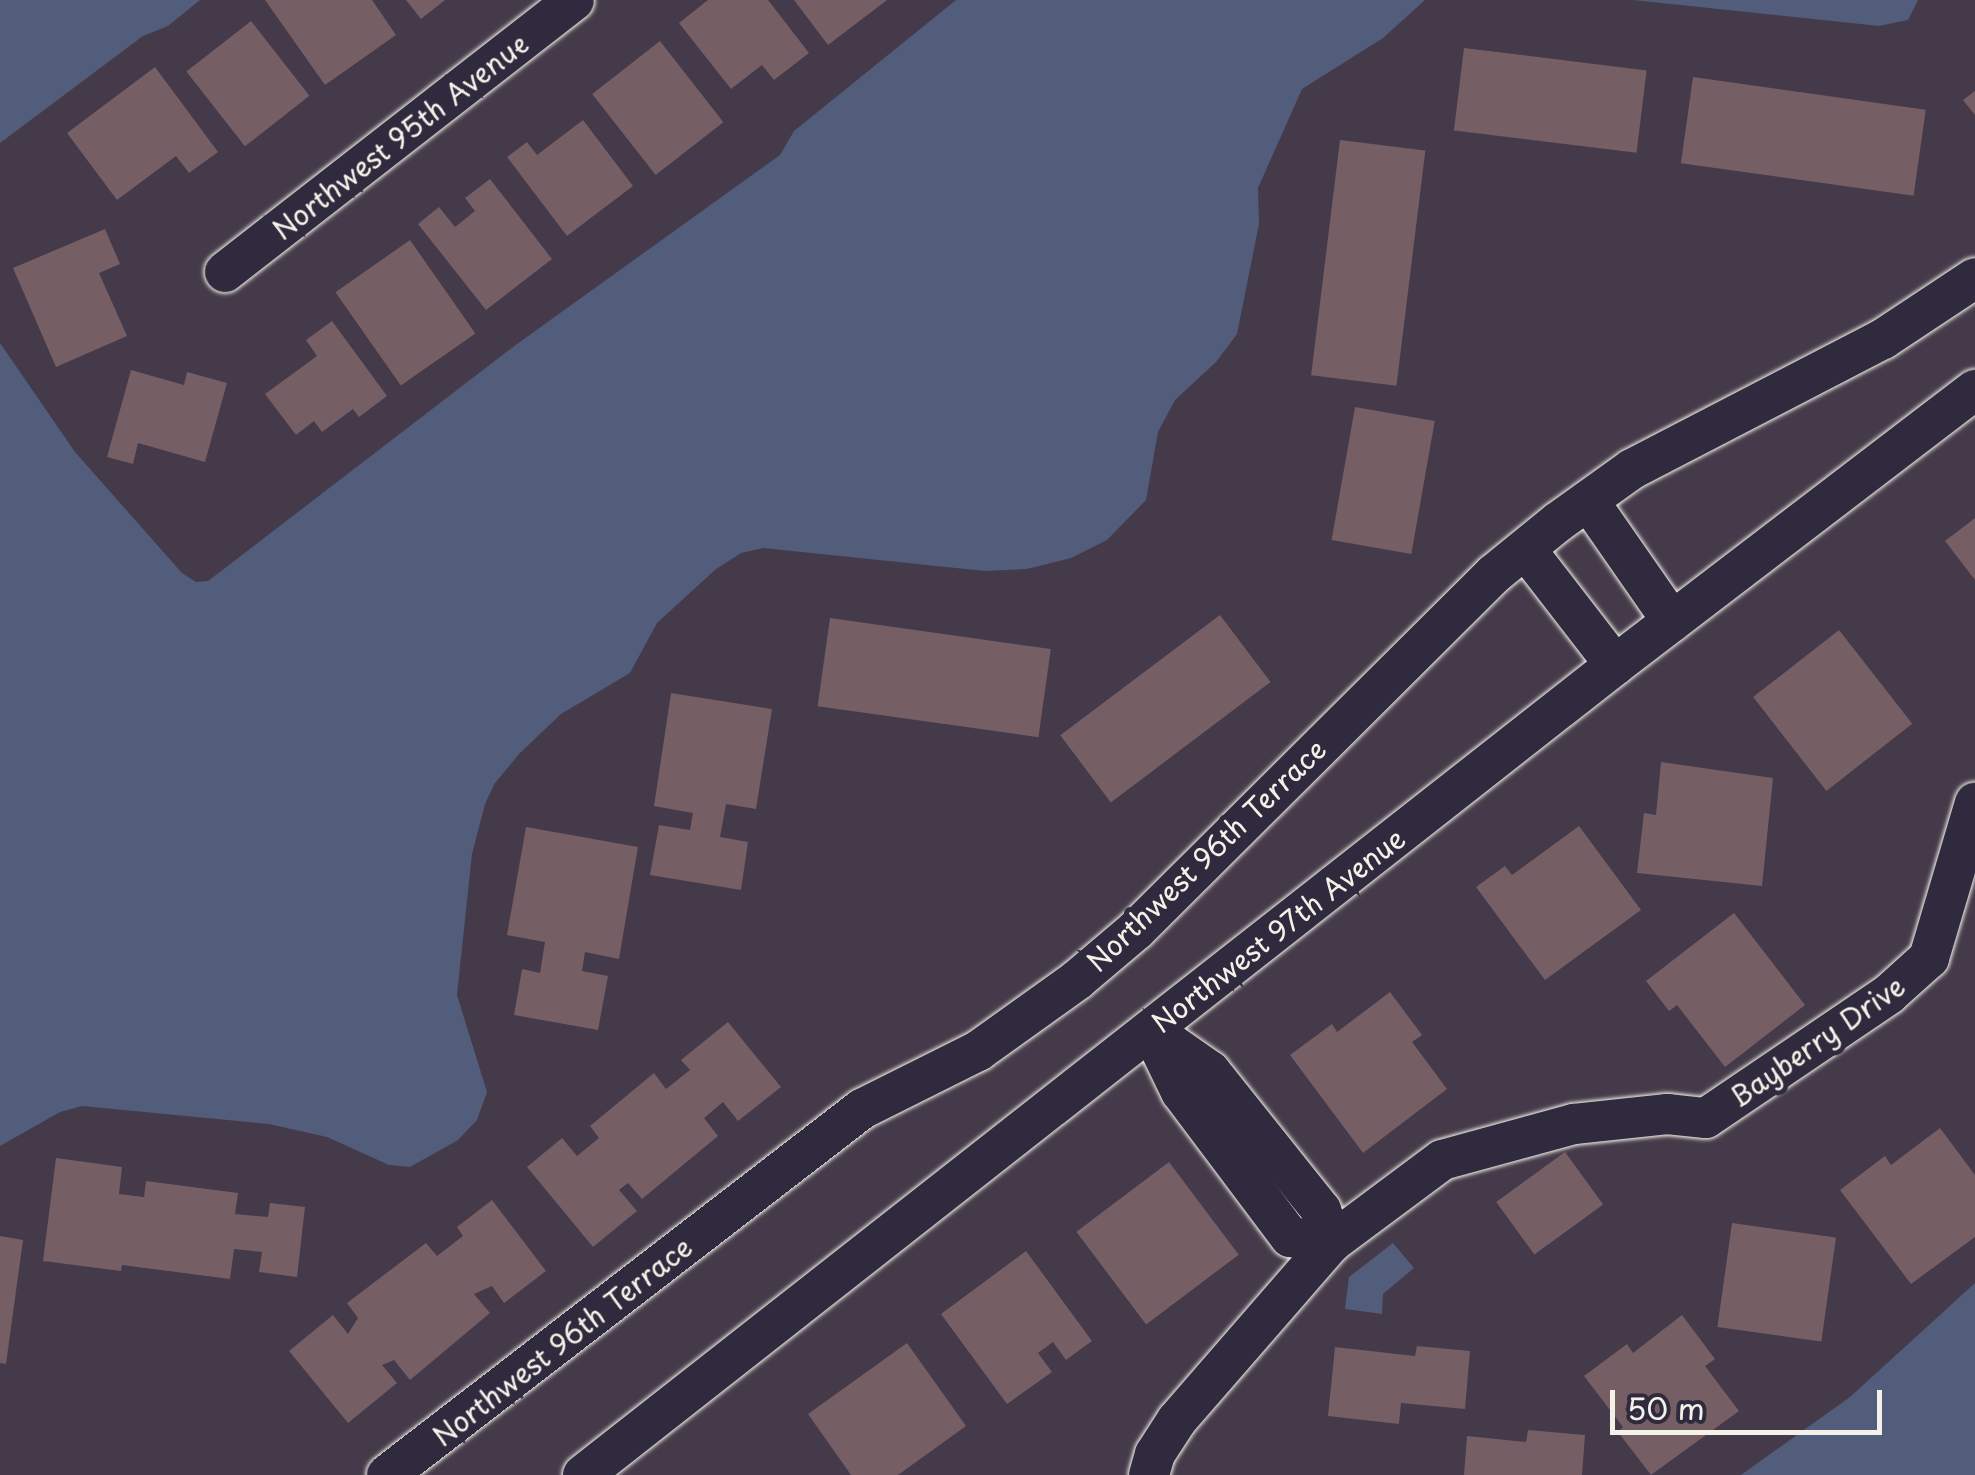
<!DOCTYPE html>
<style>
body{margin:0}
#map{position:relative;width:1975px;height:1475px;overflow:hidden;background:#443a49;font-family:"Playpen Sans",sans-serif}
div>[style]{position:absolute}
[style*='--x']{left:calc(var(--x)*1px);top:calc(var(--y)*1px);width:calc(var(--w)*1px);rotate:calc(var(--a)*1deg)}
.water>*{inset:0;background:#515d7a}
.building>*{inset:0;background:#755e64;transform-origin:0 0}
.roads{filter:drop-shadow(0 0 2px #f4f1e8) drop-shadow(0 0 2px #f4f1e8)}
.minor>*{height:40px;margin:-20px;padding:0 20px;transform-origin:20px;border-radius:20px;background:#2f2a3d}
span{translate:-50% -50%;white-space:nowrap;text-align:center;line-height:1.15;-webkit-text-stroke:10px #2f2a3d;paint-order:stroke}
.street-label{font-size:28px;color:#f4f1e8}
.scale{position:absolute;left:1610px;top:1390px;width:272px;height:45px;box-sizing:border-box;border:5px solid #f4f1e8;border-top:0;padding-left:12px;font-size:30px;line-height:35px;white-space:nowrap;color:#f4f1e8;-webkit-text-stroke:8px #2f2a3d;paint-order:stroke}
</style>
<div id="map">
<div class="water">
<i style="clip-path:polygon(0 0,200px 0,168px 26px,143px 36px,0 143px)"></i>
<i style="clip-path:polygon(956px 0,1425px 0,1383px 38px,1302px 89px,1258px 188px,1259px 224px,1237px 334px,1216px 362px,1175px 400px,1158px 432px,1146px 500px,1107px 540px,1071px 558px,1027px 569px,985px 571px,763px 548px,741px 553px,716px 569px,657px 623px,630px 673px,561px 714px,520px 753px,495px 783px,485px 804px,472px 854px,457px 995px,487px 1092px,477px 1120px,458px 1140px,410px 1167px,389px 1165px,327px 1137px,269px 1124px,82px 1106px,60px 1112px,0 1146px,0 343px,75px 452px,182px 573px,196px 582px,208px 581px,517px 344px,780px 155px,794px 131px)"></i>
<i style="clip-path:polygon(1633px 0,1918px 0,1908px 20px,1879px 26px)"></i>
<i style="clip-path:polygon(1393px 1243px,1414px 1268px,1383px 1294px,1382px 1314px,1345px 1309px,1349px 1277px)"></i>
<i style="clip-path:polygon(1975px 1283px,1975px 1475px,1741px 1475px,1850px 1397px)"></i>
</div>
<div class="building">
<i style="clip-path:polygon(265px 0,372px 0,396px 35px,325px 85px)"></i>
<i style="clip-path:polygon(406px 0,445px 0,421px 19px)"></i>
<i style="clip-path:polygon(708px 0,768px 0,809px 53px,774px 80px,762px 65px,731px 89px,679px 23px)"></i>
<i style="clip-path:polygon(794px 0,887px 0,828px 45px)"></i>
<i style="left:251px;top:21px;width:95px;height:82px;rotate:52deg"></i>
<i style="left:660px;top:41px;width:103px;height:86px;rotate:52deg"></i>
<i style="left:1464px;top:48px;width:184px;height:83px;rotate:7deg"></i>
<i style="clip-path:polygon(155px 67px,218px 152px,189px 173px,176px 156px,117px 200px,67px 133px)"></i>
<i style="left:1693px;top:77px;width:235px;height:87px;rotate:8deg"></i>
<i style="clip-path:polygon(1975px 91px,1975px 115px,1963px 100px)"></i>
<i style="clip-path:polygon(583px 120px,633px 186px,567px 236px,507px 157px,527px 142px,537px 155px)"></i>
<i style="left:1340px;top:140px;width:86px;height:237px;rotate:7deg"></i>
<i style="clip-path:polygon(490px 179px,552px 259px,486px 310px,418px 224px,439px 207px,455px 227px,475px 211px,465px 198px)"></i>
<i style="clip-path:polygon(105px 229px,120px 264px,99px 273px,127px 336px,56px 367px,13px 268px)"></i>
<i style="left:410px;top:240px;width:114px;height:91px;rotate:55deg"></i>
<i style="clip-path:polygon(332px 321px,387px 396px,359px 417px,353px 409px,322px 432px,314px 421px,296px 435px,265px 394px,317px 356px,306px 340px)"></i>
<i style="clip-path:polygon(131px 370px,184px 385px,187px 372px,227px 383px,205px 462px,138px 443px,133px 464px,107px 457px)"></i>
<i style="left:1355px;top:407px;width:81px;height:135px;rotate:10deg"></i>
<i style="clip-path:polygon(1975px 518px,1975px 580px,1945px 541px)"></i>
<i style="left:1220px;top:615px;width:84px;height:200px;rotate:53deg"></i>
<i style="left:830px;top:618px;width:223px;height:89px;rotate:8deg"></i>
<i style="left:1839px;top:630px;width:119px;height:109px;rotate:52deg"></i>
<i style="clip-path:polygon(671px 693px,772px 709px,756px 809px,726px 804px,720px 837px,748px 842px,741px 890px,650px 875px,659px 825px,690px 830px,693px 813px,654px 806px)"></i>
<i style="clip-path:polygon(1661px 762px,1773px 778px,1762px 886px,1637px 873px,1644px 813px,1656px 815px)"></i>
<i style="clip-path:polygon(1579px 826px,1641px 910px,1545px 980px,1476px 887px,1505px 866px,1512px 875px)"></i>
<i style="clip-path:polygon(526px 827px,638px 847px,619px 959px,585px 952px,582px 971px,608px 976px,598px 1030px,514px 1015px,522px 969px,540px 973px,545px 942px,507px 935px)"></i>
<i style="clip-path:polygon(1734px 913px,1805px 1005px,1725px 1067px,1677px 1005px,1669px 1011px,1646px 981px)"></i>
<i style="clip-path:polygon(1390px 992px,1422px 1035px,1412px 1042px,1447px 1089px,1363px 1153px,1290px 1055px,1332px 1024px,1337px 1032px)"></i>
<i style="clip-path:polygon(728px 1022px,781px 1087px,738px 1121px,723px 1102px,704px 1118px,718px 1136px,642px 1199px,628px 1183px,619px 1190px,637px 1211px,593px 1247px,527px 1167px,562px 1138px,577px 1156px,599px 1138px,590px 1126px,654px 1073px,666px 1089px,690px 1070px,681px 1060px)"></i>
<i style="clip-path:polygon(1940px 1128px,1975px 1175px,1975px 1237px,1911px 1284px,1840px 1190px,1885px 1156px,1891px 1165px)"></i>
<i style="left:1565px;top:1152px;width:65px;height:85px;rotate:54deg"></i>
<i style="clip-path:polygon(56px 1158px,122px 1167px,119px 1194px,144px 1197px,146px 1181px,238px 1193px,235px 1214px,268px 1217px,270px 1203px,305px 1207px,297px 1277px,259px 1272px,262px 1252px,234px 1249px,230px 1279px,122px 1265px,121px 1271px,43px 1261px)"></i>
<i style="left:1169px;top:1162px;width:116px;height:116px;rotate:53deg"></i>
<i style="clip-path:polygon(492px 1200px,546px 1271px,504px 1303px,492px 1286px,474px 1294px,490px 1313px,410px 1380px,394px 1360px,382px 1365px,397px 1383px,348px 1423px,289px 1351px,333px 1315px,348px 1334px,358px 1318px,347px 1303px,426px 1243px,437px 1256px,463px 1236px,457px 1227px)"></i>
<i style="left:1732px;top:1223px;width:105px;height:105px;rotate:8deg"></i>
<i style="clip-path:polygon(0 1236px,23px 1240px,6px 1364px,0 1363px)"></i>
<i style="clip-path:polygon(1026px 1251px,1092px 1341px,1066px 1360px,1053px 1342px,1038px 1353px,1052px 1372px,1007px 1404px,941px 1314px)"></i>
<i style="clip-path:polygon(1682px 1315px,1715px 1359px,1705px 1366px,1739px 1411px,1651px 1475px,1618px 1432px,1623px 1427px,1584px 1376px,1627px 1344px,1633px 1353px)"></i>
<i style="clip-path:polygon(907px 1343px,966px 1426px,898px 1475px,851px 1475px,808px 1414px)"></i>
<i style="clip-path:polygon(1417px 1346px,1470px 1351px,1465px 1409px,1401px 1403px,1399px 1424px,1328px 1416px,1335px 1347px,1415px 1356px)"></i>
<i style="clip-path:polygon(1528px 1430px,1585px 1435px,1582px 1475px,1464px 1475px,1467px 1436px,1526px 1442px)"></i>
</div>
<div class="roads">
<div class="minor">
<i style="--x:225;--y:272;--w:442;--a:-37.9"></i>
<i style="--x:1590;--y:503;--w:144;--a:55.2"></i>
<i style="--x:1527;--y:551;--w:144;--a:52.3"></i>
<i style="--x:1151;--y:1030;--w:72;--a:34.8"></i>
<i style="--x:1210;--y:1071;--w:178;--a:51.4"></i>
<i style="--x:1321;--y:1210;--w:34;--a:71"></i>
<i style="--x:1332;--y:1242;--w:42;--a:-173.2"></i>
<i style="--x:1290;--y:1237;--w:181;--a:-126.9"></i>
<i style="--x:1181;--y:1092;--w:69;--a:-115.8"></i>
<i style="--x:387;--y:1475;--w:600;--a:-37.62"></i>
<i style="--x:862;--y:1109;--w:130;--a:-26.6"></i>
<i style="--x:978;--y:1051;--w:122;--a:-35.6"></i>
<i style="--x:1077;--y:980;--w:77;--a:-40.3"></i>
<i style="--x:1136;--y:930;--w:505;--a:-44.84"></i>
<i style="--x:1494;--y:574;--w:82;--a:-39.1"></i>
<i style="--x:1558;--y:522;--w:91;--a:-35.6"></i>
<i style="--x:1632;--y:469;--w:283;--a:-27.4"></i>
<i style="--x:1883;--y:339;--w:110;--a:-33.5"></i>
<i style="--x:583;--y:1475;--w:1312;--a:-38.13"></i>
<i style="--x:1615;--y:665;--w:453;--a:-37.4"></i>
<i style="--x:1149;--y:1475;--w:22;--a:-74"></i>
<i style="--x:1155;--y:1454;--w:40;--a:-57.1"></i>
<i style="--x:1177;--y:1420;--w:236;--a:-49"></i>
<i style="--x:1332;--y:1242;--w:137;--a:-36.7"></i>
<i style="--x:1442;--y:1160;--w:137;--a:-15.3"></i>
<i style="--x:1574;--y:1124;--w:94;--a:-6.1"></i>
<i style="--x:1667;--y:1114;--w:39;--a:6"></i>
<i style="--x:1706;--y:1118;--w:221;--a:-34.1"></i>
<i style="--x:1889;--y:994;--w:54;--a:-42"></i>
<i style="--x:1929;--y:958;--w:162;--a:-73.5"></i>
</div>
</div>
<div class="street-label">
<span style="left:400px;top:136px;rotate:-38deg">Northwest 95th Avenue</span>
<span style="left:1206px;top:855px;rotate:-44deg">Northwest 96th Terrace</span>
<span style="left:1278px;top:930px;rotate:-38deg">Northwest 97th Avenue</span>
<span style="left:1817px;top:1041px;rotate:-35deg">Bayberry Drive</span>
<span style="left:562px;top:1341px;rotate:-38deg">Northwest 96th Terrace</span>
</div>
<div class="scale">50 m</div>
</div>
